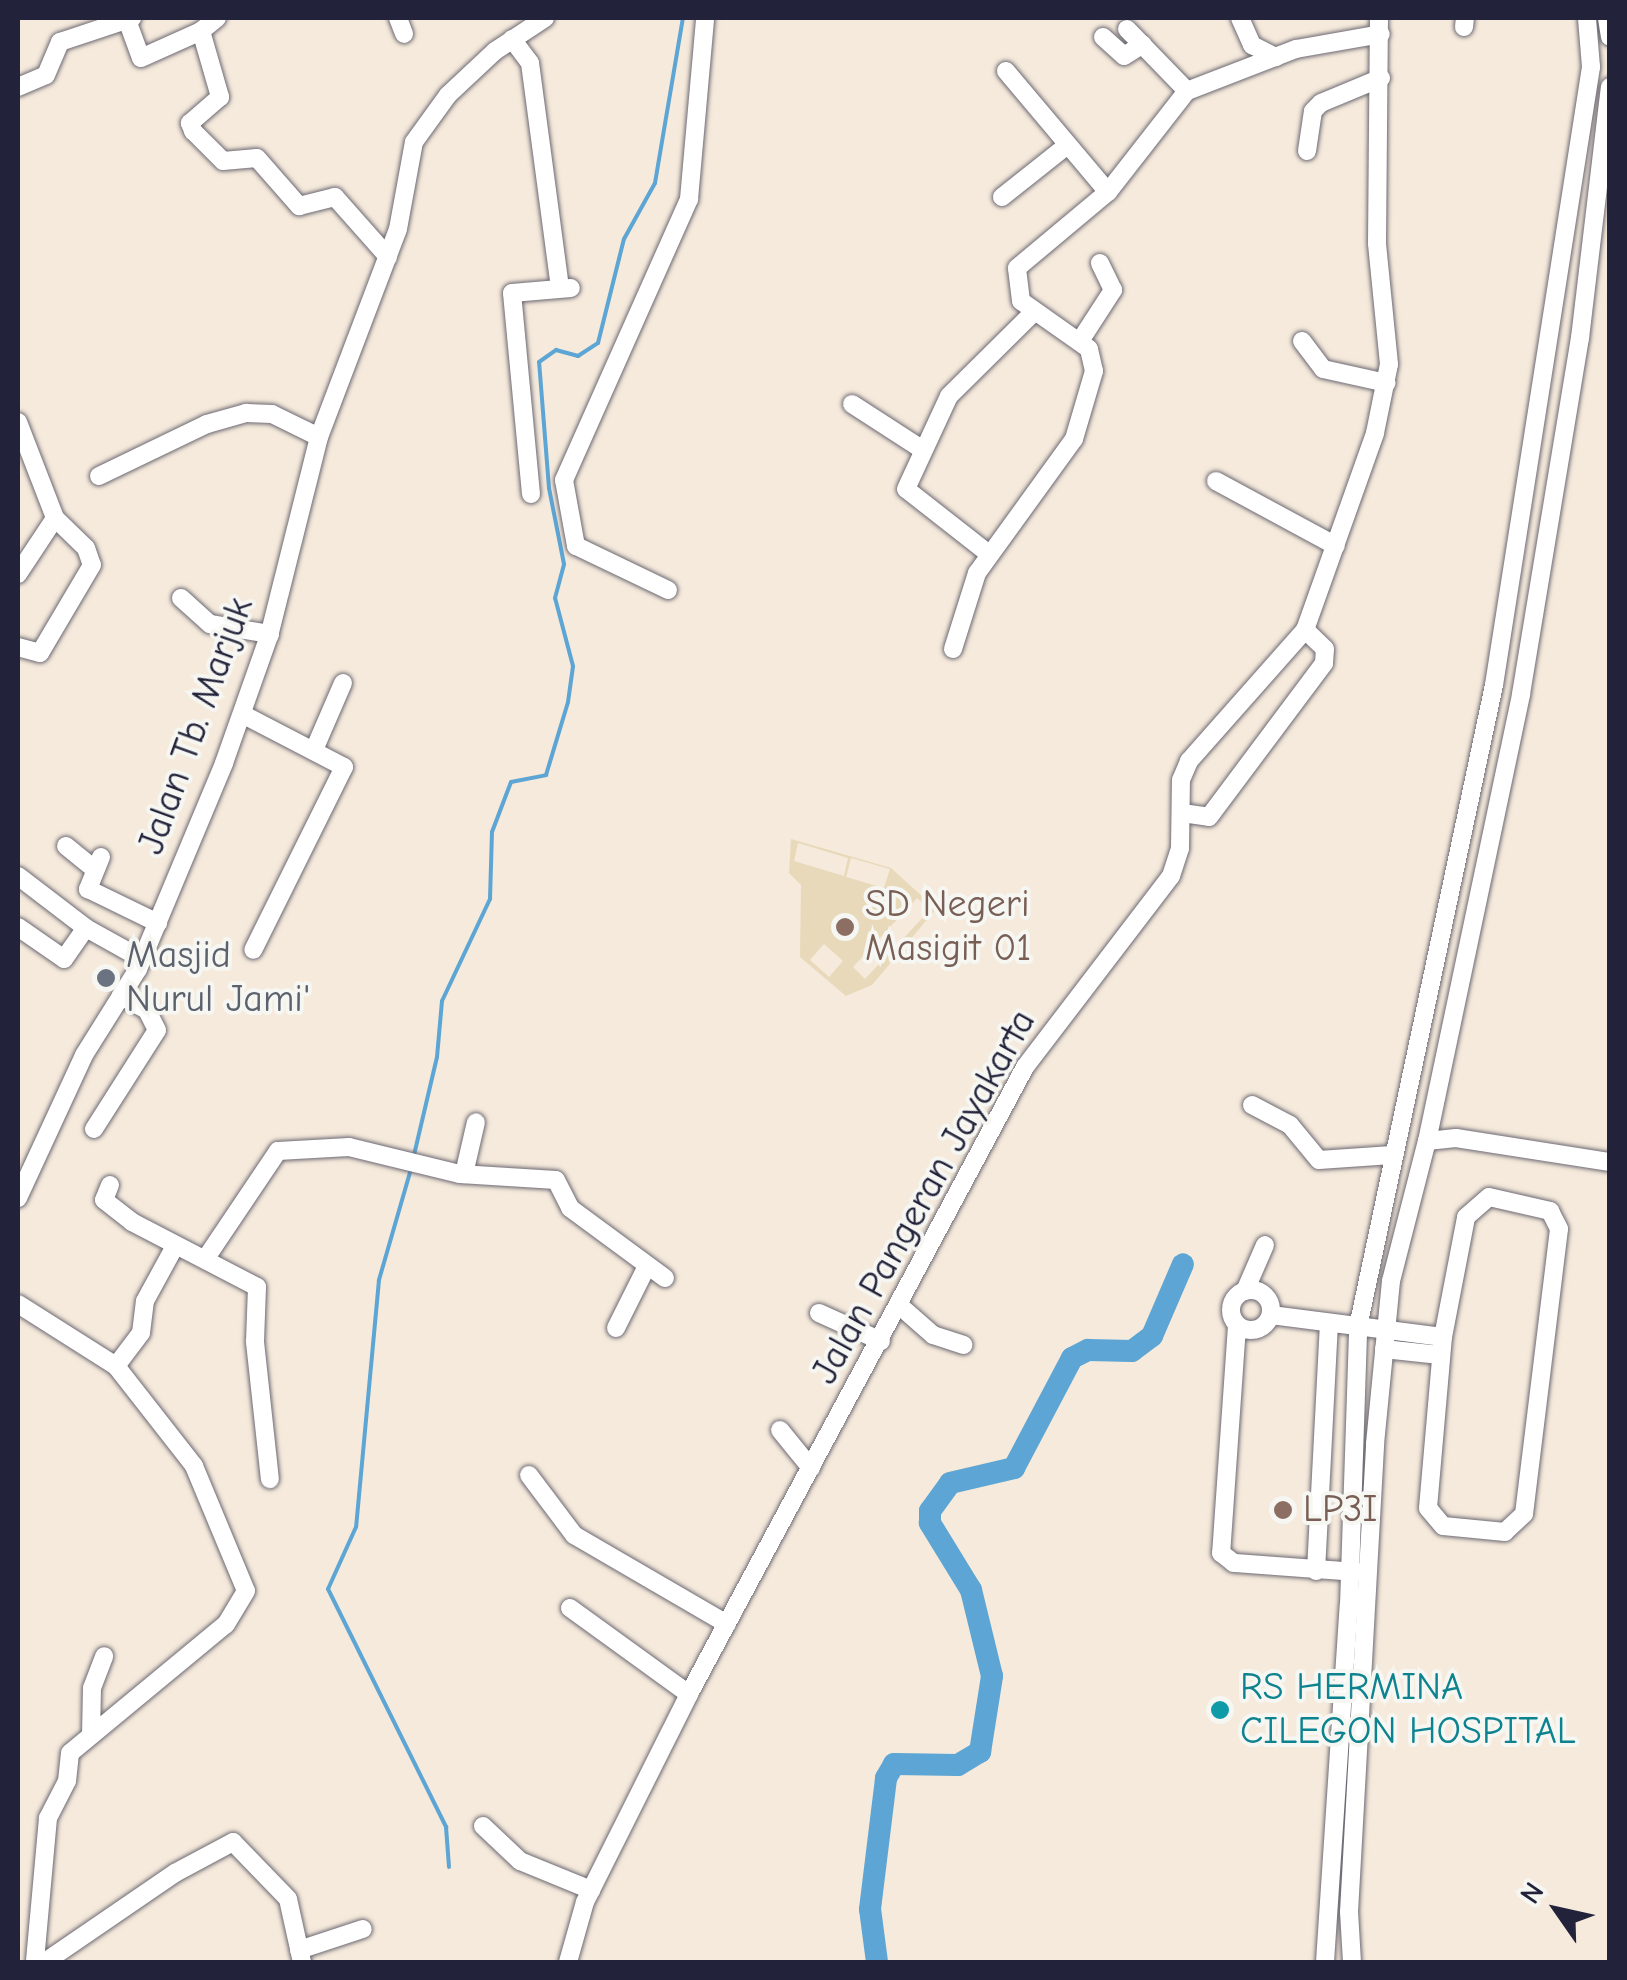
<!DOCTYPE html>
<style>
body{margin:0}
#map{position:relative;width:1627px;height:1980px;overflow:hidden;background:#f5eadb;font-family:"Comic Neue",sans-serif}
div>[style]{position:absolute}
[style*='--x']{left:calc(var(--x)*1px);top:calc(var(--y)*1px);width:calc(var(--w)*1px);rotate:calc(var(--a)*1deg)}
.built>*{inset:0;background:#e8d9ba}
.stream>*{height:4px;margin:-2px;padding:0 2px;transform-origin:2px;border-radius:2px;background:#5ca5d4}
.river>*{height:22px;margin:-11px;padding:0 11px;transform-origin:11px;border-radius:11px;background:#5ca5d4}
.roads{filter:drop-shadow(0 0 2px #6c6873) drop-shadow(0 0 2px #6c6873)}
.minor>*{height:18px;margin:-9px;padding:0 9px;transform-origin:9px;border-radius:9px;background:#fff}
.minor>.ring{margin:-9px;padding:0;box-sizing:content-box;background:none;border:18px solid #fff;border-radius:50%}
.dots>*{width:28px;height:28px;translate:-50% -50%;box-sizing:border-box;border:5px solid #f6f6f2;border-radius:50%}
span{translate:-50% -50%;white-space:nowrap;text-align:center;line-height:1.15;-webkit-text-stroke:8px #f6f6f2;paint-order:stroke}
.street-label{font-size:38px;color:#22223b}
.education-label{font-size:38px;color:#785e54}
.left{translate:0 -50%;text-align:left}
.worship-label{font-size:38px;color:#5b616d}
.culture-label{font-size:38px;color:#0d838f}
.frame{position:absolute;inset:0;border:20px solid #22223b;pointer-events:none}
.north{position:absolute;left:1507px;top:1860px;width:100px;height:100px;-webkit-text-stroke:8px #f6f6f2;paint-order:stroke;rotate:304deg;font-size:28px;font-weight:700;line-height:40px;text-align:center;color:#22223b}
.north::after{content:'';display:block;margin:auto;width:35px;height:45px;background:#22223b;clip-path:polygon(50% 0,100% 100%,50% 72%,0 100%)}
</style>
<div id="map">
<div class="built">
<i style="clip-path:polygon(evenodd,791px 839px,891px 868px,936px 909px,872px 985px,846px 996px,800px 957px,801px 885px,789px 873px,791px 839px,798px 843px,848px 858px,844px 876px,794px 861px,798px 843px,791px 839px,851px 858px,890px 869px,884px 888px,846px 877px,851px 858px,791px 839px,917px 898px,930px 910px,865px 979px,853px 967px,917px 898px,791px 839px,824px 944px,843px 961px,829px 977px,810px 960px,824px 944px)"></i>
</div>
<div class="stream">
<i style="--x:414;--y:1155;--w:101;--a:-76.8"></i>
<i style="--x:437;--y:1057;--w:56;--a:-84.9"></i>
<i style="--x:442;--y:1001;--w:113;--a:-64.8"></i>
<i style="--x:490;--y:899;--w:67;--a:-88.3"></i>
<i style="--x:492;--y:832;--w:53;--a:-69.2"></i>
<i style="--x:511;--y:782;--w:36;--a:-11"></i>
<i style="--x:546;--y:775;--w:76;--a:-73.2"></i>
<i style="--x:568;--y:702;--w:36;--a:-82"></i>
<i style="--x:573;--y:666;--w:70;--a:-104.8"></i>
<i style="--x:555;--y:598;--w:35;--a:-75"></i>
<i style="--x:564;--y:564;--w:77;--a:-101.2"></i>
<i style="--x:549;--y:488;--w:126;--a:-94.5"></i>
<i style="--x:539;--y:362;--w:21;--a:-35"></i>
<i style="--x:556;--y:350;--w:23;--a:15"></i>
<i style="--x:578;--y:356;--w:24;--a:-33"></i>
<i style="--x:598;--y:343;--w:107;--a:-76"></i>
<i style="--x:624;--y:239;--w:64;--a:-61"></i>
<i style="--x:655;--y:183;--w:167;--a:-80.4"></i>
<i style="--x:411;--y:1169;--w:116;--a:106.1"></i>
<i style="--x:379;--y:1280;--w:248;--a:95.3"></i>
<i style="--x:356;--y:1527;--w:68;--a:114.3"></i>
<i style="--x:328;--y:1589;--w:266;--a:63.6"></i>
<i style="--x:446;--y:1827;--w:40;--a:85.7"></i>
</div>
<div class="river">
<i style="--x:877;--y:1962;--w:53;--a:-97.5"></i>
<i style="--x:870;--y:1909;--w:132;--a:-83"></i>
<i style="--x:886;--y:1778;--w:16;--a:-60"></i>
<i style="--x:894;--y:1764;--w:64;--a:0.9"></i>
<i style="--x:958;--y:1765;--w:26;--a:-31"></i>
<i style="--x:980;--y:1752;--w:77;--a:-81"></i>
<i style="--x:992;--y:1676;--w:89;--a:-103.7"></i>
<i style="--x:971;--y:1590;--w:79;--a:-121.5"></i>
<i style="--x:930;--y:1523;--w:12;--a:-90"></i>
<i style="--x:930;--y:1511;--w:34;--a:-54"></i>
<i style="--x:950;--y:1483;--w:66;--a:-13.2"></i>
<i style="--x:1014;--y:1468;--w:124;--a:-62.2"></i>
<i style="--x:1072;--y:1358;--w:18;--a:-27"></i>
<i style="--x:1088;--y:1350;--w:44;--a:1.3"></i>
<i style="--x:1132;--y:1351;--w:25;--a:-37"></i>
<i style="--x:1152;--y:1336;--w:78;--a:-66.7"></i>
</div>
<div class="roads">
<div class="minor">
<i style="--x:217;--y:18;--w:21;--a:141"></i>
<i style="--x:201;--y:31;--w:69;--a:73.9"></i>
<i style="--x:220;--y:97;--w:40;--a:139"></i>
<i style="--x:190;--y:123;--w:9;--a:69"></i>
<i style="--x:193;--y:131;--w:42;--a:45"></i>
<i style="--x:223;--y:161;--w:34;--a:-5"></i>
<i style="--x:257;--y:158;--w:64;--a:48.8"></i>
<i style="--x:299;--y:206;--w:37;--a:-14"></i>
<i style="--x:335;--y:197;--w:80;--a:48.5"></i>
<i style="--x:398;--y:18;--w:17;--a:69"></i>
<i style="--x:1240;--y:18;--w:30;--a:66"></i>
<i style="--x:1252;--y:45;--w:27;--a:27"></i>
<i style="--x:1607;--y:18;--w:19;--a:81"></i>
<i style="--x:127;--y:20;--w:40;--a:69.8"></i>
<i style="--x:141;--y:58;--w:66;--a:-24.2"></i>
<i style="--x:1464;--y:27;--w:9;--a:-84"></i>
<i style="--x:1127;--y:29;--w:86;--a:45.9"></i>
<i style="--x:1103;--y:37;--w:28;--a:42"></i>
<i style="--x:1124;--y:56;--w:22;--a:-32"></i>
<i style="--x:512;--y:39;--w:30;--a:53"></i>
<i style="--x:530;--y:63;--w:227;--a:82.4"></i>
<i style="--x:1006;--y:71;--w:158;--a:49.9"></i>
<i style="--x:18;--y:87;--w:30;--a:-23"></i>
<i style="--x:46;--y:75;--w:36;--a:-67"></i>
<i style="--x:60;--y:42;--w:76;--a:-18.4"></i>
<i style="--x:1307;--y:151;--w:40;--a:-81.5"></i>
<i style="--x:1313;--y:111;--w:11;--a:-45"></i>
<i style="--x:1321;--y:103;--w:65;--a:-22.6"></i>
<i style="--x:1002;--y:197;--w:80;--a:-38.4"></i>
<i style="--x:1080;--y:341;--w:61;--a:-57.1"></i>
<i style="--x:1113;--y:290;--w:30;--a:-116"></i>
<i style="--x:1302;--y:341;--w:35;--a:53"></i>
<i style="--x:1323;--y:369;--w:65;--a:12.5"></i>
<i style="--x:852;--y:404;--w:81;--a:32.9"></i>
<i style="--x:18;--y:422;--w:103;--a:68.9"></i>
<i style="--x:55;--y:518;--w:43;--a:44.1"></i>
<i style="--x:86;--y:548;--w:18;--a:71"></i>
<i style="--x:92;--y:565;--w:102;--a:120.6"></i>
<i style="--x:40;--y:653;--w:23;--a:-165"></i>
<i style="--x:99;--y:476;--w:120;--a:-25.7"></i>
<i style="--x:207;--y:424;--w:41;--a:-15.8"></i>
<i style="--x:246;--y:413;--w:26;--a:2"></i>
<i style="--x:272;--y:414;--w:52;--a:26.1"></i>
<i style="--x:1216;--y:481;--w:136;--a:28.4"></i>
<i style="--x:531;--y:494;--w:202;--a:-95.4"></i>
<i style="--x:512;--y:293;--w:59;--a:-4.8"></i>
<i style="--x:989;--y:554;--w:105;--a:-141.9"></i>
<i style="--x:906;--y:489;--w:102;--a:-65.2"></i>
<i style="--x:949;--y:396;--w:118;--a:-44.7"></i>
<i style="--x:18;--y:574;--w:67;--a:-56.5"></i>
<i style="--x:668;--y:590;--w:102;--a:-154.4"></i>
<i style="--x:576;--y:546;--w:67;--a:-100.3"></i>
<i style="--x:564;--y:480;--w:308;--a:-66"></i>
<i style="--x:689;--y:199;--w:182;--a:-84.9"></i>
<i style="--x:181;--y:598;--w:39;--a:42"></i>
<i style="--x:210;--y:624;--w:61;--a:9.5"></i>
<i style="--x:953;--y:649;--w:80;--a:-72.5"></i>
<i style="--x:977;--y:573;--w:165;--a:-54.1"></i>
<i style="--x:1074;--y:439;--w:71;--a:-73.6"></i>
<i style="--x:1094;--y:371;--w:23;--a:-103"></i>
<i style="--x:1089;--y:349;--w:83;--a:-144.8"></i>
<i style="--x:1021;--y:301;--w:33;--a:-97"></i>
<i style="--x:1017;--y:268;--w:119;--a:-39.9"></i>
<i style="--x:1108;--y:192;--w:128;--a:-52"></i>
<i style="--x:1187;--y:91;--w:117;--a:-21.1"></i>
<i style="--x:1296;--y:49;--w:86;--a:-10"></i>
<i style="--x:242;--y:714;--w:115;--a:27.5"></i>
<i style="--x:344;--y:767;--w:204;--a:116.4"></i>
<i style="--x:314;--y:750;--w:73;--a:-66.6"></i>
<i style="--x:1182;--y:813;--w:27;--a:8"></i>
<i style="--x:1209;--y:817;--w:192;--a:-53.2"></i>
<i style="--x:1324;--y:663;--w:14;--a:-86"></i>
<i style="--x:1325;--y:649;--w:28;--a:-136"></i>
<i style="--x:66;--y:846;--w:36;--a:39"></i>
<i style="--x:101;--y:857;--w:35;--a:112"></i>
<i style="--x:88;--y:889;--w:78;--a:25.9"></i>
<i style="--x:18;--y:876;--w:86;--a:37.4"></i>
<i style="--x:86;--y:928;--w:64;--a:29"></i>
<i style="--x:18;--y:927;--w:56;--a:34.8"></i>
<i style="--x:64;--y:959;--w:38;--a:-55"></i>
<i style="--x:1252;--y:1105;--w:43;--a:27.8"></i>
<i style="--x:1290;--y:1125;--w:45;--a:50.4"></i>
<i style="--x:1319;--y:1160;--w:73;--a:-3.9"></i>
<i style="--x:94;--y:1129;--w:117;--a:-57.5"></i>
<i style="--x:157;--y:1030;--w:22;--a:-117"></i>
<i style="--x:147;--y:1010;--w:30;--a:-152"></i>
<i style="--x:1427;--y:1141;--w:29;--a:-6"></i>
<i style="--x:1456;--y:1138;--w:156;--a:8.9"></i>
<i style="--x:464;--y:1174;--w:53;--a:-77"></i>
<i style="--x:110;--y:1185;--w:16;--a:112"></i>
<i style="--x:104;--y:1200;--w:36;--a:38"></i>
<i style="--x:132;--y:1222;--w:141;--a:27.5"></i>
<i style="--x:257;--y:1287;--w:55;--a:92.1"></i>
<i style="--x:255;--y:1342;--w:138;--a:83.8"></i>
<i style="--x:1489;--y:1197;--w:63;--a:12.9"></i>
<i style="--x:1550;--y:1211;--w:20;--a:63"></i>
<i style="--x:1559;--y:1229;--w:287;--a:97"></i>
<i style="--x:1524;--y:1514;--w:26;--a:137"></i>
<i style="--x:1505;--y:1532;--w:62;--a:-174.5"></i>
<i style="--x:1443;--y:1526;--w:23;--a:-130"></i>
<i style="--x:1428;--y:1508;--w:172;--a:-85"></i>
<i style="--x:1443;--y:1337;--w:122;--a:-79.1"></i>
<i style="--x:1466;--y:1217;--w:30;--a:-41"></i>
<i style="--x:18;--y:1198;--w:157;--a:-65.2"></i>
<i style="--x:84;--y:1055;--w:102;--a:-57.9"></i>
<i style="--x:138;--y:969;--w:223;--a:-67.3"></i>
<i style="--x:224;--y:763;--w:135;--a:-70.5"></i>
<i style="--x:269;--y:636;--w:205;--a:-75.9"></i>
<i style="--x:319;--y:437;--w:222;--a:-69.2"></i>
<i style="--x:398;--y:229;--w:88;--a:-79.6"></i>
<i style="--x:414;--y:142;--w:58;--a:-54.1"></i>
<i style="--x:448;--y:95;--w:64;--a:-43.1"></i>
<i style="--x:495;--y:51;--w:60;--a:-33.4"></i>
<i style="--x:206;--y:1258;--w:129;--a:-56.1"></i>
<i style="--x:278;--y:1151;--w:71;--a:-3.2"></i>
<i style="--x:349;--y:1147;--w:114;--a:13.7"></i>
<i style="--x:460;--y:1174;--w:96;--a:3.6"></i>
<i style="--x:556;--y:1180;--w:31;--a:63"></i>
<i style="--x:570;--y:1208;--w:118;--a:36.4"></i>
<i class="ring" style="left:1231px;top:1290px;width:22px;height:22px"></i>
<i style="--x:1245;--y:1291;--w:50;--a:-66.5"></i>
<i style="--x:18;--y:1304;--w:116;--a:32.3"></i>
<i style="--x:116;--y:1366;--w:127;--a:52"></i>
<i style="--x:194;--y:1466;--w:135;--a:67.4"></i>
<i style="--x:246;--y:1591;--w:39;--a:121"></i>
<i style="--x:226;--y:1624;--w:202;--a:140.4"></i>
<i style="--x:70;--y:1753;--w:28;--a:96"></i>
<i style="--x:67;--y:1781;--w:42;--a:117.2"></i>
<i style="--x:48;--y:1818;--w:145;--a:95.2"></i>
<i style="--x:900;--y:1306;--w:44;--a:41.3"></i>
<i style="--x:933;--y:1335;--w:32;--a:18"></i>
<i style="--x:819;--y:1313;--w:68;--a:24.3"></i>
<i style="--x:1271;--y:1315;--w:173;--a:7.3"></i>
<i style="--x:1237;--y:1326;--w:228;--a:94"></i>
<i style="--x:1221;--y:1553;--w:16;--a:38"></i>
<i style="--x:1234;--y:1563;--w:124;--a:4.2"></i>
<i style="--x:616;--y:1328;--w:69;--a:-63.4"></i>
<i style="--x:1384;--y:1349;--w:56;--a:6.1"></i>
<i style="--x:116;--y:1366;--w:41;--a:-52.9"></i>
<i style="--x:141;--y:1333;--w:32;--a:-83"></i>
<i style="--x:145;--y:1301;--w:63;--a:-61.4"></i>
<i style="--x:780;--y:1430;--w:49;--a:50.8"></i>
<i style="--x:529;--y:1475;--w:75;--a:53.1"></i>
<i style="--x:574;--y:1535;--w:177;--a:30.2"></i>
<i style="--x:1316;--y:1571;--w:247;--a:-87"></i>
<i style="--x:570;--y:1608;--w:147;--a:35.9"></i>
<i style="--x:91;--y:1735;--w:47;--a:-88.8"></i>
<i style="--x:92;--y:1688;--w:34;--a:-69"></i>
<i style="--x:483;--y:1826;--w:51;--a:43.4"></i>
<i style="--x:520;--y:1861;--w:77;--a:22.2"></i>
<i style="--x:299;--y:1950;--w:67;--a:-18.2"></i>
<i style="--x:45;--y:1962;--w:158;--a:-34.4"></i>
<i style="--x:175;--y:1873;--w:66;--a:-28.1"></i>
<i style="--x:233;--y:1842;--w:79;--a:46"></i>
<i style="--x:288;--y:1899;--w:65;--a:77.5"></i>
<i style="--x:568;--y:1962;--w:62;--a:-74.2"></i>
<i style="--x:585;--y:1902;--w:233;--a:-63.4"></i>
<i style="--x:689;--y:1694;--w:711;--a:-61.81"></i>
<i style="--x:1025;--y:1067;--w:240;--a:-52.6"></i>
<i style="--x:1171;--y:876;--w:29;--a:-72"></i>
<i style="--x:1180;--y:848;--w:68;--a:-89.2"></i>
<i style="--x:1181;--y:780;--w:21;--a:-67"></i>
<i style="--x:1189;--y:761;--w:175;--a:-48.5"></i>
<i style="--x:1305;--y:630;--w:209;--a:-70.4"></i>
<i style="--x:1375;--y:433;--w:70;--a:-78.5"></i>
<i style="--x:1389;--y:364;--w:122;--a:-95.7"></i>
<i style="--x:1377;--y:243;--w:225;--a:-89.5"></i>
<i style="--x:1325;--y:1962;--w:358;--a:-86.2"></i>
<i style="--x:1349;--y:1605;--w:278;--a:-88.1"></i>
<i style="--x:1358;--y:1327;--w:656;--a:-78.04"></i>
<i style="--x:1494;--y:685;--w:626;--a:-81.08"></i>
<i style="--x:1591;--y:67;--w:49;--a:-94.7"></i>
<i style="--x:1352;--y:1962;--w:50;--a:-93.4"></i>
<i style="--x:1349;--y:1912;--w:469;--a:-86.8"></i>
<i style="--x:1375;--y:1444;--w:164;--a:-84.4"></i>
<i style="--x:1391;--y:1281;--w:145;--a:-75.6"></i>
<i style="--x:1427;--y:1141;--w:457;--a:-78.1"></i>
<i style="--x:1521;--y:694;--w:361;--a:-80.6"></i>
<i style="--x:1580;--y:338;--w:253;--a:-83.2"></i>
</div>
</div>
<div class="dots">
<i style="left:845px;top:927px;background:#8d6e63"></i>
<i style="left:106px;top:978px;background:#6b7280"></i>
<i style="left:1283px;top:1510px;background:#8d6e63"></i>
<i style="left:1220px;top:1710px;background:#0f9aa8"></i>
</div>
<div class="street-label">
<span style="left:196px;top:726px;rotate:-70deg">Jalan Tb. Marjuk</span>
<span style="left:924px;top:1197px;rotate:-61deg">Jalan Pangeran Jayakarta</span>
</div>
<div class="education-label">
<span class="left" style="left:865px;top:927px">SD Negeri<br>Masigit 01</span>
<span class="left" style="left:1303px;top:1510px">LP3I</span>
</div>
<div class="worship-label">
<span class="left" style="left:126px;top:978px">Masjid<br>Nurul Jami'</span>
</div>
<div class="culture-label">
<span class="left" style="left:1240px;top:1710px">RS HERMINA<br>CILEGON HOSPITAL</span>
</div>
<div class="frame"></div>
<div class="north">N</div>
</div>
